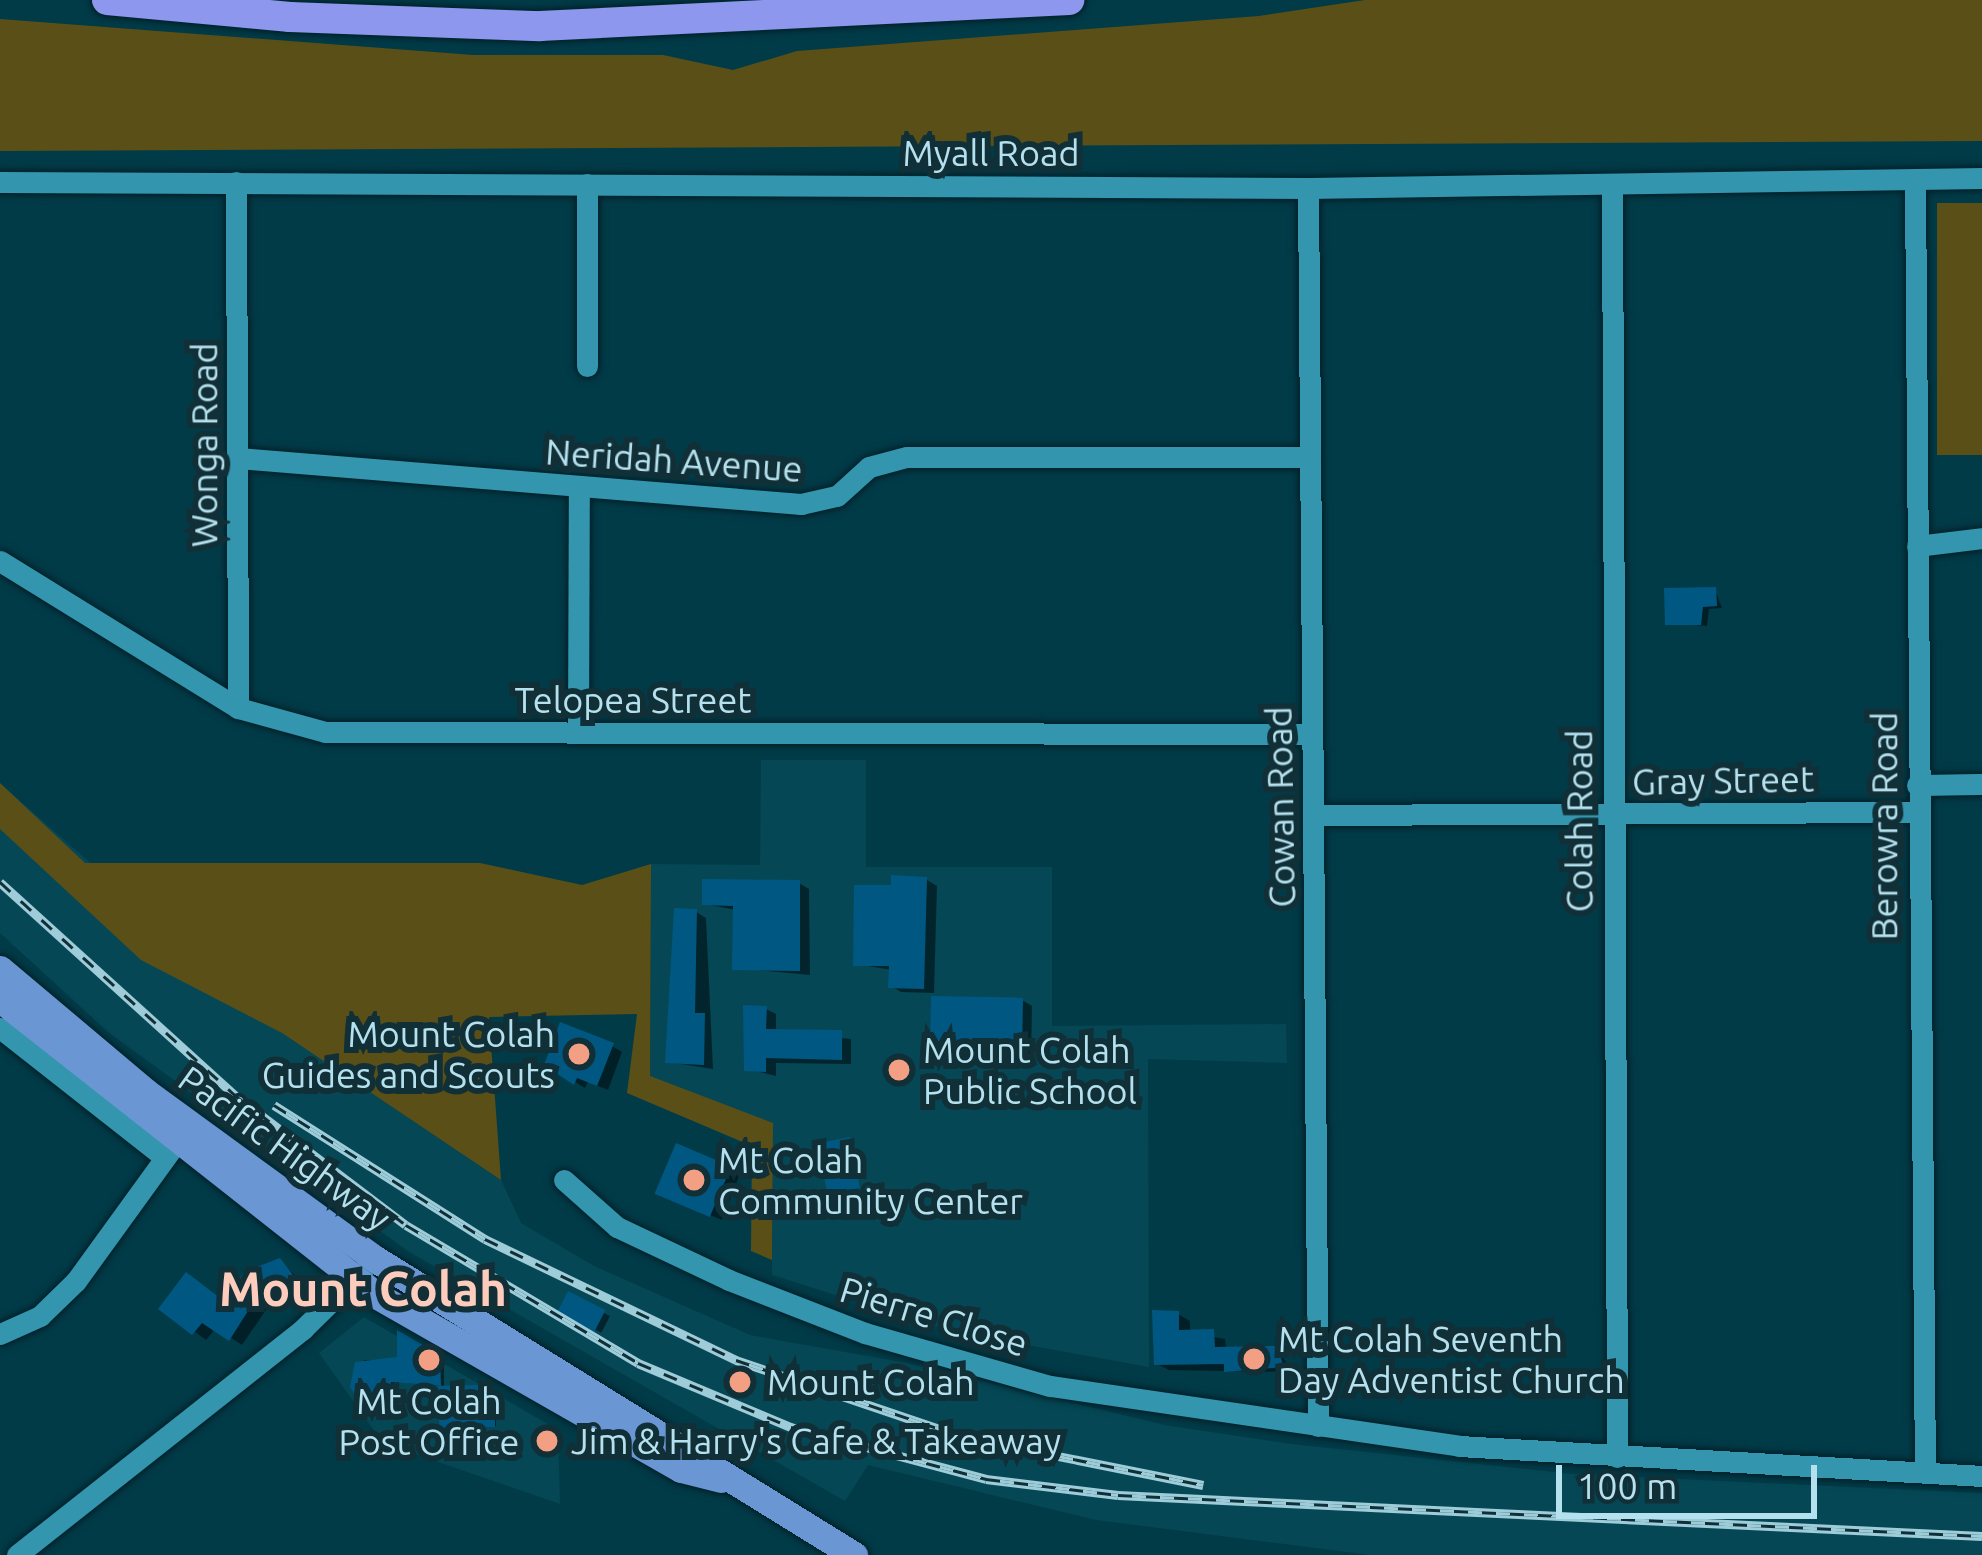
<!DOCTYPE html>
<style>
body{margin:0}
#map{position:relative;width:1982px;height:1555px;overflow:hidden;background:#023b48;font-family:Ubuntu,sans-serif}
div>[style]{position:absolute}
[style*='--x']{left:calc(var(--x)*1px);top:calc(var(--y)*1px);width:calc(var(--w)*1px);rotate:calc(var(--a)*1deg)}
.built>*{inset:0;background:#054755}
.green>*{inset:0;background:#5a5017;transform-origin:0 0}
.shadow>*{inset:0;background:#0007;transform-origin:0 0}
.building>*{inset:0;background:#005882;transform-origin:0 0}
.roads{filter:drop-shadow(0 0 3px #022028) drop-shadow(0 0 3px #022028)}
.minor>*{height:21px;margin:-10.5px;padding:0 10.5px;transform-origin:10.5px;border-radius:10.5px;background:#3395ae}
.major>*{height:27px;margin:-13.5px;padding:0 13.5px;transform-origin:13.5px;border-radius:13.5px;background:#6a96d4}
.highway>*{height:30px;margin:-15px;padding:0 15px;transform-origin:15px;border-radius:15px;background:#8e97ee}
.rail>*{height:9px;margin-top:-4.5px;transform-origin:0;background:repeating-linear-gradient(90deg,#112f37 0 14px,#9fccd9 0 28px);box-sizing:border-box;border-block:3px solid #9fccd9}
.dots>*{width:33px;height:33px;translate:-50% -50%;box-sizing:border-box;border:6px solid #112f37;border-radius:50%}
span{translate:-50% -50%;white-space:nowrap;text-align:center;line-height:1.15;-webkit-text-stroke:12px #112f37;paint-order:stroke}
.street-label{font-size:36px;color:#b5e0ed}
.poi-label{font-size:36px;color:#b5e0ed}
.right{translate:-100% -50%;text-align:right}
.left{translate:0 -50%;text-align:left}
.district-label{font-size:48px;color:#fdccbd;font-weight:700}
.scale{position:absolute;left:1556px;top:1465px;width:261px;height:54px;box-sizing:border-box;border:6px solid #b5e0ed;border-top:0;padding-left:15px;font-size:36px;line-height:42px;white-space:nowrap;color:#b5e0ed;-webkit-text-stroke:9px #112f37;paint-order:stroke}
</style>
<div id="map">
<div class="built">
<i style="clip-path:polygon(761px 760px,866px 760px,866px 867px,1052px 867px,1052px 1026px,1286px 1024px,1287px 1063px,1148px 1059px,1149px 1367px,950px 1331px,772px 1275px,773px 1123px,650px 1077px,651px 864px,760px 865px)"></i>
<i style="clip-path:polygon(0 783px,282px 1033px,501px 1180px,521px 1223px,594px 1266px,750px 1335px,907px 1363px,1165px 1425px,1292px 1444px,1572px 1474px,1982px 1493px,1982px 1555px,1370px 1555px,1096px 1520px,868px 1465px,845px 1501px,409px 1252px,108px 1032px,0 933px)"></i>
<i style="clip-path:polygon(364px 1317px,558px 1430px,560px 1504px,383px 1443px,319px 1353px)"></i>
</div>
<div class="green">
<i style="clip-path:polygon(1365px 0,1982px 0,1982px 141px,0 151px,0 19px,473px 55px,663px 55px,733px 70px,797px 51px,1259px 16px)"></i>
<i style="left:1982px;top:203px;width:252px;height:45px;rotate:90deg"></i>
<i style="clip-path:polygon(0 783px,85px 863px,480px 863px,582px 885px,651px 864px,650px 1076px,773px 1123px,772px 1260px,751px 1251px,752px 1146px,627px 1093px,637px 1014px,489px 1017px,501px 1180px,282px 1033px,141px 960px,0 829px)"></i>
</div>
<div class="shadow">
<i style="clip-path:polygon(1715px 590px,1722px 608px,1709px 609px,1707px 626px,1668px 623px)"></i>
<i style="clip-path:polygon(927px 880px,937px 886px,934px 993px,901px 992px,891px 986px,892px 970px,856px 964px,894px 888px)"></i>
<i style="clip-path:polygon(799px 883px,809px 889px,810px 975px,735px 968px,736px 910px,705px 904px)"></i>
<i style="clip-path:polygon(696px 912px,706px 918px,713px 1069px,668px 1062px)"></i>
<i style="clip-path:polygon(1022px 1000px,1032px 1006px,1031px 1059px,933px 1052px)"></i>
<i style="clip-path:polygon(766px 1009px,776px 1014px,776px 1032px,851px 1039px,851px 1064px,776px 1063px,776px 1076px,747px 1069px)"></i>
<i style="clip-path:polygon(612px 1046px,622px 1052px,608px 1090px,588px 1082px,585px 1088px,547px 1064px)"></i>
<i style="clip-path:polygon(730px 1168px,740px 1174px,722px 1220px,672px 1199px)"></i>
<i style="clip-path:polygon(280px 1261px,306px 1286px,266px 1310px,242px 1345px,216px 1328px,206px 1340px,163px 1308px,226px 1304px)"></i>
<i style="left:569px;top:1295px;width:46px;height:19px;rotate:27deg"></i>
<i style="clip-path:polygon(1178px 1314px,1190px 1321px,1190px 1333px,1225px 1339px,1226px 1349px,1276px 1349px,1294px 1372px,1169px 1370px,1157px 1364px)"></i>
<i style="clip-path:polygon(400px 1335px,444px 1360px,444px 1389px,478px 1388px,496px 1398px,496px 1426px,445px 1427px,436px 1386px,395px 1382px,394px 1412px,368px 1410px,353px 1387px,364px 1360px,400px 1360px)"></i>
</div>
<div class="building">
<i style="clip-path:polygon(1716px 587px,1717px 606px,1703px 607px,1701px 625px,1665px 625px,1664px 588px)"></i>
<i style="clip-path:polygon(891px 875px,927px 877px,924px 989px,888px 988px,889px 966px,853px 966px,854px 885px,891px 885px)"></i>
<i style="clip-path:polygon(702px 879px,800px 880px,800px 971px,732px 970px,733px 906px,702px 905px)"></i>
<i style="clip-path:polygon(674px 908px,697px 909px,695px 1013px,705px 1013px,704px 1065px,665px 1063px)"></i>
<i style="left:931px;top:996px;width:92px;height:58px;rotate:1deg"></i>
<i style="clip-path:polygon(743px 1005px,767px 1006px,766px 1029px,842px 1030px,842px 1060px,766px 1058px,766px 1072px,744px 1071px)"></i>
<i style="clip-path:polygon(560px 1022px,614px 1043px,597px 1086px,577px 1078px,574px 1085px,544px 1065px)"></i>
<i style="left:850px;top:1137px;width:52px;height:33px;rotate:79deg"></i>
<i style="left:676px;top:1143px;width:60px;height:55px;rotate:23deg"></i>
<i style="clip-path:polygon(280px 1258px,296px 1279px,253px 1303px,229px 1341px,202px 1323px,192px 1335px,158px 1309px,186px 1272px,224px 1301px,244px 1272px)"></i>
<i style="left:568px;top:1291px;width:42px;height:25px;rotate:27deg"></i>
<i style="clip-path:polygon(1152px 1310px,1179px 1311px,1179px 1330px,1214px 1329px,1215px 1347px,1277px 1346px,1284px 1367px,1224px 1372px,1224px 1364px,1154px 1365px)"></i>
<i style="clip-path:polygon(397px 1330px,440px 1355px,441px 1386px,391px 1382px,391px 1411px,366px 1412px,350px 1387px,355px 1362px,397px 1357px)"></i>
<i style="clip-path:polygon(479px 1385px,495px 1394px,495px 1427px,440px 1428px,433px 1386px)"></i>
</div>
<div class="roads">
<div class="minor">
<i style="--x:1915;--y:181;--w:1290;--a:89.56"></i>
<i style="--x:0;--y:182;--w:1308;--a:0.26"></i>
<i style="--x:1308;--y:188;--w:674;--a:-0.85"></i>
<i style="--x:236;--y:182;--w:526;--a:89.78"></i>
<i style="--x:587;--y:184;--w:182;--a:90"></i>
<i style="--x:1612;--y:185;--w:1272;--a:89.77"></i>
<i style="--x:1308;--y:188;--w:1238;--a:89.54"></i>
<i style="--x:238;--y:458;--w:565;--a:4.67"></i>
<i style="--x:801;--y:504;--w:37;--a:-13"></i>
<i style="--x:837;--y:496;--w:43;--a:-42.2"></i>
<i style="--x:869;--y:467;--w:39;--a:-15"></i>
<i style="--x:907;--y:457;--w:403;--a:0"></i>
<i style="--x:1917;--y:546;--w:65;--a:-7"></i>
<i style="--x:0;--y:561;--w:280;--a:31.7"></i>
<i style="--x:238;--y:708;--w:90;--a:15.4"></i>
<i style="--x:325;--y:732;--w:987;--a:0.12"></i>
<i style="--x:578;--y:732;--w:244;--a:-89.8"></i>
<i style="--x:1917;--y:785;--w:65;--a:-0.9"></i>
<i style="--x:1314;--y:815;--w:603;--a:-0.29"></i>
<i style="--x:0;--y:1028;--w:210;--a:38.2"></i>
<i style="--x:564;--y:1180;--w:71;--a:41.6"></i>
<i style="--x:617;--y:1227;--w:124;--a:25.3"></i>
<i style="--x:729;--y:1280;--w:146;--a:21.3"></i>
<i style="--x:865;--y:1333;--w:192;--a:16"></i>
<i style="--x:1050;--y:1386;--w:413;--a:8.3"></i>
<i style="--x:1459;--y:1446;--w:524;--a:3.28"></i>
<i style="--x:0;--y:1334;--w:44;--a:-24.2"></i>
<i style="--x:40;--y:1316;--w:50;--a:-44.2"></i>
<i style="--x:76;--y:1281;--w:169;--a:-54.1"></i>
<i style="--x:17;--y:1555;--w:365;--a:-38.3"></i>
<i style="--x:303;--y:1329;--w:84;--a:-44.5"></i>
</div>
<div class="major">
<i style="--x:0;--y:969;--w:191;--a:40.1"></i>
<i style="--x:146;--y:1092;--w:280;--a:36.1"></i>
<i style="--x:372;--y:1257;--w:567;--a:31.73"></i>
<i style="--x:0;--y:999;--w:479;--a:38.2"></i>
<i style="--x:376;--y:1295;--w:351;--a:29.7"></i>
<i style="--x:681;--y:1469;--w:41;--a:14"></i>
</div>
<div class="highway">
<i style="--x:107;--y:0;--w:184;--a:5.3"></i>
<i style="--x:290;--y:17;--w:250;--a:2.1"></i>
<i style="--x:540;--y:26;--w:530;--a:-2.81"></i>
</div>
</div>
<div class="rail">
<i style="--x:0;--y:882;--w:319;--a:42.2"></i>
<i style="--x:236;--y:1096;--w:213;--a:37.2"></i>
<i style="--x:406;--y:1225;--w:270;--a:30.7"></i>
<i style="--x:638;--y:1363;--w:166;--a:22.7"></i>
<i style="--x:791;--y:1427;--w:202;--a:14.9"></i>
<i style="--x:986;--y:1479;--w:133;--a:6.9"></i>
<i style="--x:1118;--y:1495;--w:865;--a:2.72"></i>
<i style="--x:274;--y:1105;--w:250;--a:32.4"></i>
<i style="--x:485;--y:1239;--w:279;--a:25.7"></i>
<i style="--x:736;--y:1360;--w:240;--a:18.7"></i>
<i style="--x:963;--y:1437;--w:245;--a:11.3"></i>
</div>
<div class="dots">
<i style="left:579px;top:1054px;background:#f39f84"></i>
<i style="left:899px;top:1070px;background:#f39f84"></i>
<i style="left:694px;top:1180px;background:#f39f84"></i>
<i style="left:1254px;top:1359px;background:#f39f84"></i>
<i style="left:429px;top:1360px;background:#f39f84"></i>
<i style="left:740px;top:1382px;background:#f39f84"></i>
<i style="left:547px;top:1441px;background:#f39f84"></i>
</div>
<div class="street-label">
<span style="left:991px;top:153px">Myall Road</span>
<span style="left:204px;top:445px;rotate:-90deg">Wonga Road</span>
<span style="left:674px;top:460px;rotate:4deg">Neridah Avenue</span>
<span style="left:633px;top:700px">Telopea Street</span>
<span style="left:1723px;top:780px;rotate:-1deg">Gray Street</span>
<span style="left:1280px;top:807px;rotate:-91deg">Cowan Road</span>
<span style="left:1579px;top:821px;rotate:-90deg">Colah Road</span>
<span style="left:1884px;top:826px;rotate:-90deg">Berowra Road</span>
<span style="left:285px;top:1148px;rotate:36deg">Pacific Highway</span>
<span style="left:934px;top:1316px;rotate:17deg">Pierre Close</span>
</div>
<div class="poi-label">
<span class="right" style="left:555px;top:1054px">Mount Colah<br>Guides and Scouts</span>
<span class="left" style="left:923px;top:1070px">Mount Colah<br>Public School</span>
<span class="left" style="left:718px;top:1180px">Mt Colah<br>Community Center</span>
<span class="left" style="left:1278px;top:1359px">Mt Colah Seventh<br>Day Adventist Church</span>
<span class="left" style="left:767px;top:1382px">Mount Colah</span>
<span style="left:429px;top:1421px">Mt Colah<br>Post Office</span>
<span class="left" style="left:571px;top:1441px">Jim &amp; Harry's Cafe &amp; Takeaway</span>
</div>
<div class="district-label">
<span style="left:363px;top:1289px">Mount Colah</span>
</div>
<div class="scale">100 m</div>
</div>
